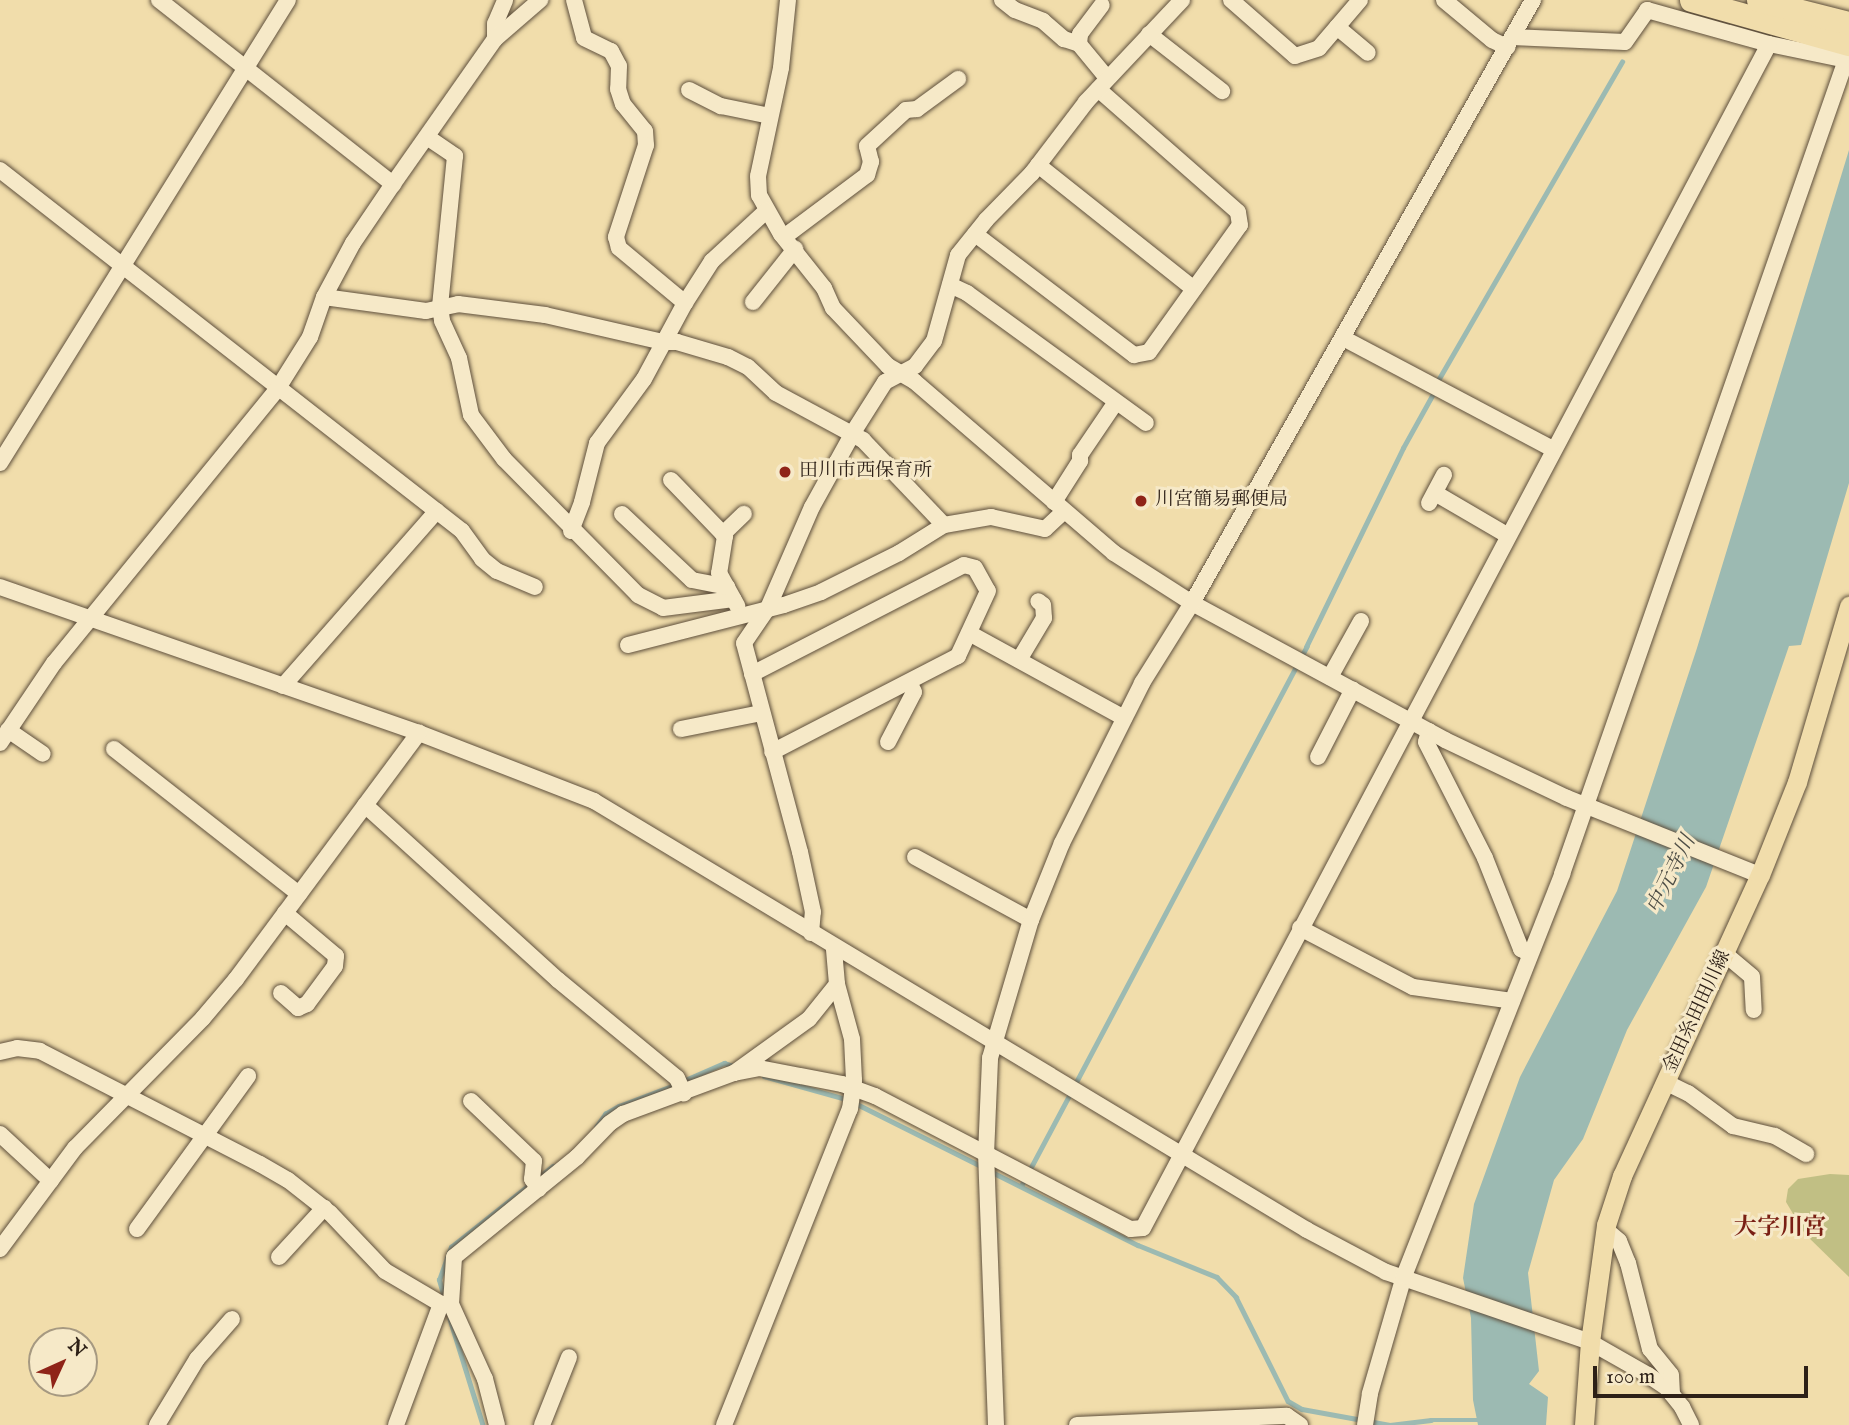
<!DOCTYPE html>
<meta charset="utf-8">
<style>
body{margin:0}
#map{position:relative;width:1849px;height:1425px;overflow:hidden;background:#f1ddab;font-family:"IM FELL English","Noto Serif JP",serif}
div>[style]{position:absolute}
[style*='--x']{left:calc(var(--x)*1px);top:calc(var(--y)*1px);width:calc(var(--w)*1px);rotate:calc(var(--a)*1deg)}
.green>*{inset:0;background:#c1bf84}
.water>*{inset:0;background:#9cbab2}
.stream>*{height:4.5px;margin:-2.25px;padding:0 2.25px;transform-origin:2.25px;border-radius:2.25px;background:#9cbab2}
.roads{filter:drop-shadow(0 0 2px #5e4f3c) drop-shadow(0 0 2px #5e4f3c)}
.minor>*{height:16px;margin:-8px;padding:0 8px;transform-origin:8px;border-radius:8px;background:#f6e9c8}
.major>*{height:19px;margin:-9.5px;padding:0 9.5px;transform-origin:9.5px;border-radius:9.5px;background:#f1ddab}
.highway>*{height:23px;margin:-11.5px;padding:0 11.5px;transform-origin:11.5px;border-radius:11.5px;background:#f1ddab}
.dots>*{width:19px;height:19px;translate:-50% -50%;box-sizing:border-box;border:4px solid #f6e9c8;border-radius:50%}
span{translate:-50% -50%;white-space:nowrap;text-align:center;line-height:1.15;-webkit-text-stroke:6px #f6e9c8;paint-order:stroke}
.poi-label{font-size:19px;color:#2d2017}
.left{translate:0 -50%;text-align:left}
.street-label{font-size:19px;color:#2d2017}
.water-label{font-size:21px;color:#4e4e46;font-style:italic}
.quarter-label{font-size:23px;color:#7a1f14;font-weight:700}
.north{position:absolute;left:28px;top:1327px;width:70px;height:70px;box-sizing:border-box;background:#f6e9c8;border:2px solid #a69981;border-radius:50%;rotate:45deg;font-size:19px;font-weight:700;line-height:28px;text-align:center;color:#2d2017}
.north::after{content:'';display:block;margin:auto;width:24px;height:32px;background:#8f2418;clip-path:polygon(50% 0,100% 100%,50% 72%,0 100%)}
.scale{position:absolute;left:1593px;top:1366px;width:215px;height:32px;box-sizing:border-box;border:4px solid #2d2017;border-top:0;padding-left:9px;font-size:21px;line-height:24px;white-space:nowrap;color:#2d2017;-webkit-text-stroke:5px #f6e9c8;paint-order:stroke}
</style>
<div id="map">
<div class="green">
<i style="clip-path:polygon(1830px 1174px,1849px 1175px,1849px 1277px,1805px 1234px,1786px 1202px,1788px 1189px,1798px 1179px)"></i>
</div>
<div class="water">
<i style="clip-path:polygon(1849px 150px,1849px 483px,1801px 645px,1789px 646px,1706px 887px,1627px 1030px,1583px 1139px,1554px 1180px,1528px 1273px,1539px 1371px,1529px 1384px,1548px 1397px,1546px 1425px,1478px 1425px,1473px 1400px,1471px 1318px,1463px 1278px,1474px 1204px,1520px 1077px,1617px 891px,1697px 648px)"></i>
</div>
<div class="stream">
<i style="--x:1436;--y:384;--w:372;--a:-60"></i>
<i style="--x:764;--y:1076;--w:85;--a:15.7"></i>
<i style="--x:683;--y:1081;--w:45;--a:-23.7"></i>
<i style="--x:724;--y:1063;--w:13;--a:18"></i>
<i style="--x:1074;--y:1086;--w:497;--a:-62.1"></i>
<i style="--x:1306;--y:647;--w:221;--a:-64"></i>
<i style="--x:1403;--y:448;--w:64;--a:-61"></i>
<i style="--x:855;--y:1103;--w:141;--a:26.6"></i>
<i style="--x:596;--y:1127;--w:16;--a:-55"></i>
<i style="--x:605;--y:1114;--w:16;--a:-30"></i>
<i style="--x:619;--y:1106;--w:60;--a:-20.6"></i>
<i style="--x:992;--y:1172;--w:163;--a:26.6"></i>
<i style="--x:1138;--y:1245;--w:85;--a:22.1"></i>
<i style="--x:1217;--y:1277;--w:28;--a:46"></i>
<i style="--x:1236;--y:1297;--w:116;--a:63.4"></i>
<i style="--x:1288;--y:1401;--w:16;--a:30"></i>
<i style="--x:1302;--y:1409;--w:89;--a:10.3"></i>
<i style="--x:1390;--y:1425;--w:41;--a:-7"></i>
<i style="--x:1431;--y:1420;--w:50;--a:0"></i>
<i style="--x:1021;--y:1186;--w:104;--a:-62"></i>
<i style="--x:445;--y:1301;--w:22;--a:-106"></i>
<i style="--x:439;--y:1280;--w:35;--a:-70"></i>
<i style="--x:451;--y:1247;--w:130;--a:-38.5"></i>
<i style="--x:450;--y:1319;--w:111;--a:72.7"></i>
</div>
<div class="roads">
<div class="minor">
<i style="--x:159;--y:0;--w:298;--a:38.2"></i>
<i style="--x:574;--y:0;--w:39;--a:75"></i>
<i style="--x:584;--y:38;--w:30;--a:26"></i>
<i style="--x:611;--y:51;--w:17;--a:62"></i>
<i style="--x:619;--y:66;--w:23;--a:92"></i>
<i style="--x:618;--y:89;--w:16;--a:72"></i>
<i style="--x:623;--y:104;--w:35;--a:51"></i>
<i style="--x:645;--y:131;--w:14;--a:86"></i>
<i style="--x:646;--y:145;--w:97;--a:108.1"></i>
<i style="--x:616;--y:237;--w:11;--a:75"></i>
<i style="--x:619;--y:248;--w:86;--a:39.8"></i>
<i style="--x:788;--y:0;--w:68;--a:95.9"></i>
<i style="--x:781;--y:68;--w:110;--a:102"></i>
<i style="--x:758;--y:176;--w:19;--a:87"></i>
<i style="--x:759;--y:195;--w:45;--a:60.6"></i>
<i style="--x:781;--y:234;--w:69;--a:51.5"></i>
<i style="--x:824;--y:288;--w:22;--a:66"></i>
<i style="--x:833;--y:308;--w:80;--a:46.5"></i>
<i style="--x:888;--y:366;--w:30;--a:30"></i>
<i style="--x:914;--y:381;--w:264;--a:40.7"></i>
<i style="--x:1114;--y:553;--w:93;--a:32.7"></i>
<i style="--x:1192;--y:603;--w:288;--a:28.4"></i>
<i style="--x:1445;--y:740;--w:135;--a:25.4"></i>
<i style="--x:1567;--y:798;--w:208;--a:21.8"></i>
<i style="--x:1002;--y:0;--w:16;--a:38"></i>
<i style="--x:1015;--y:10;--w:30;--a:21"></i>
<i style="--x:1043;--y:21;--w:28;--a:41"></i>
<i style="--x:1064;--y:39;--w:16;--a:18"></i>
<i style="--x:1079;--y:44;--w:44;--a:50.5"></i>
<i style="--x:1231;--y:0;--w:85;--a:41.2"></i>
<i style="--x:1295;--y:56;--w:25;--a:-18"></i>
<i style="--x:1319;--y:48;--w:63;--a:-49.5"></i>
<i style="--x:1444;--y:0;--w:62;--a:39.8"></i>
<i style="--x:1492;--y:40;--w:17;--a:25"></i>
<i style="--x:1337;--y:27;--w:40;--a:40"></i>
<i style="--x:1149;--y:34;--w:93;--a:38"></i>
<i style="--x:1512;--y:37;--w:113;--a:2.5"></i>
<i style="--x:1625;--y:42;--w:39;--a:-55"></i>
<i style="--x:1647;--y:10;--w:127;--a:15.6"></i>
<i style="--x:1769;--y:44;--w:79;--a:11.7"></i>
<i style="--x:495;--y:39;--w:15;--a:-90"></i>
<i style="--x:495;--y:24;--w:26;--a:-67"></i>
<i style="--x:1079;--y:44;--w:10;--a:-84"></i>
<i style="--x:1080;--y:34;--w:36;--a:-53"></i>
<i style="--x:689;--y:90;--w:36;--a:27"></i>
<i style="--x:721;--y:106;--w:50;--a:11.5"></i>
<i style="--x:427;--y:137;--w:34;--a:34"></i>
<i style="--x:455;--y:156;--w:151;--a:95.7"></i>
<i style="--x:440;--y:306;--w:15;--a:82"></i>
<i style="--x:442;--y:321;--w:41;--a:65.3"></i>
<i style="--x:459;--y:358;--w:58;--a:78.1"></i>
<i style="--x:471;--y:415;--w:55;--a:53.1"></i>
<i style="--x:504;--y:459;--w:191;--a:45.4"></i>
<i style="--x:638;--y:595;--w:28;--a:27"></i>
<i style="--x:663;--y:608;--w:71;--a:-7.3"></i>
<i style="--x:1038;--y:165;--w:199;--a:38.5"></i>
<i style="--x:0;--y:170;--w:586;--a:38"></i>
<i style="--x:462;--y:531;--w:34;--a:54"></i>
<i style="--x:482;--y:559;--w:19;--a:39"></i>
<i style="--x:497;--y:571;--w:41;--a:22.8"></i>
<i style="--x:975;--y:234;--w:200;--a:37.3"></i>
<i style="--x:1134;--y:355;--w:15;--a:-11"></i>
<i style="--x:1149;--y:352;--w:156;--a:-54.4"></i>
<i style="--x:1240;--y:225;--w:13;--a:-99"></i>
<i style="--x:1238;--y:212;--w:186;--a:-138.7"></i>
<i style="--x:784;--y:237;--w:104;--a:-36.8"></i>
<i style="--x:867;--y:175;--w:14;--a:-73"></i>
<i style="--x:871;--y:162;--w:16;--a:-104"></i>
<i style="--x:867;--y:146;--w:53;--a:-42.7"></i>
<i style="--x:906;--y:110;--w:11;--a:-5"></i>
<i style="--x:917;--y:109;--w:51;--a:-36.2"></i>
<i style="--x:950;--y:285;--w:19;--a:25"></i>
<i style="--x:967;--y:293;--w:221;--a:36"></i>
<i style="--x:324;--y:297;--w:103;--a:7.8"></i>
<i style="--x:426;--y:311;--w:33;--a:-12"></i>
<i style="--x:458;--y:304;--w:88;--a:7.2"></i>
<i style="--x:545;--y:315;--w:121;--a:12.9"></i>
<i style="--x:663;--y:342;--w:14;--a:0"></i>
<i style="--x:677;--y:342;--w:53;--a:16.4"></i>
<i style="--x:728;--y:357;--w:22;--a:27"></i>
<i style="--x:748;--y:367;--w:38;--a:43"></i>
<i style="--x:776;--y:393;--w:99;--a:28.4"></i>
<i style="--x:863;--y:440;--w:117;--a:46.4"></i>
<i style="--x:753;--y:302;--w:68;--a:-51.6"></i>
<i style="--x:1343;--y:338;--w:238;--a:27.9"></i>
<i style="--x:0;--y:463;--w:545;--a:-58.12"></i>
<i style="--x:671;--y:480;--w:78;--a:46"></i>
<i style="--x:725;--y:536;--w:37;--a:99"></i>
<i style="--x:719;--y:573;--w:38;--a:61"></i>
<i style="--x:1435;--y:493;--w:83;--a:30.3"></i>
<i style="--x:1054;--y:502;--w:49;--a:-57.6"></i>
<i style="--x:1080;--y:461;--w:6;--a:-90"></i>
<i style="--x:1080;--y:455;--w:64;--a:-55.8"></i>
<i style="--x:1429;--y:503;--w:32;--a:-62"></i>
<i style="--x:622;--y:514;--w:96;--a:43.3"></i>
<i style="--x:692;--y:580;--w:36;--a:11"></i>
<i style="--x:571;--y:531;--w:31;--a:-69"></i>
<i style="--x:582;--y:502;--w:61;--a:-75.7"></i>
<i style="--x:597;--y:443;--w:79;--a:-53.7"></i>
<i style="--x:644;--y:379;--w:86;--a:-61.7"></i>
<i style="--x:685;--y:303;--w:50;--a:-57.3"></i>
<i style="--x:712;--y:261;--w:74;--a:-42.8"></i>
<i style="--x:723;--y:534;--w:29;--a:-44"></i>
<i style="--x:0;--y:587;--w:444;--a:19.2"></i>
<i style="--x:419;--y:733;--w:188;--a:21.2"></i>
<i style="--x:594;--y:801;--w:832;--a:31.03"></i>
<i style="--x:1307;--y:1230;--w:89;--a:28"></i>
<i style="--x:1386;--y:1272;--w:216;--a:18.9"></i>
<i style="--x:1590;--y:1342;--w:67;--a:29.6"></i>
<i style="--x:1648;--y:1375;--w:22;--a:34"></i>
<i style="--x:1666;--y:1387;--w:26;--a:51"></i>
<i style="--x:1682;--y:1407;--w:20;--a:63"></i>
<i style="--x:969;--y:633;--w:177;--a:28.7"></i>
<i style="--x:628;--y:645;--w:161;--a:-14.4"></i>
<i style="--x:784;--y:605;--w:39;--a:-19"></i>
<i style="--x:821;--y:592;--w:87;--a:-26.6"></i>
<i style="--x:899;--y:553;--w:53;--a:-31.9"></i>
<i style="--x:944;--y:525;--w:48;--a:-9.7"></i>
<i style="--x:991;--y:517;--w:55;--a:12.5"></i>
<i style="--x:1045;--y:529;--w:26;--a:-43"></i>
<i style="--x:1019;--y:660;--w:49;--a:-59.2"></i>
<i style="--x:1044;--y:618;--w:13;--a:-94"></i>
<i style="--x:1043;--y:605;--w:6;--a:-141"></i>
<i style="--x:752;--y:674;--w:238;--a:-27.2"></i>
<i style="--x:964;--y:565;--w:11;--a:15"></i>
<i style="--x:975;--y:568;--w:26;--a:61"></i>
<i style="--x:988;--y:591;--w:72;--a:114.8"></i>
<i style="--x:958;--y:656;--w:209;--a:152.7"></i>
<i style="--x:1330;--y:677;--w:64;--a:-61"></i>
<i style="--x:283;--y:686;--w:233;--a:-48.7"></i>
<i style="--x:681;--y:729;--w:82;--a:-11.3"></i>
<i style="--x:8;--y:730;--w:42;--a:34.4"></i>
<i style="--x:1429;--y:731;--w:11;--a:105"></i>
<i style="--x:1426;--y:742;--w:130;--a:63"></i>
<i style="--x:1485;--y:858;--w:98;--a:68.4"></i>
<i style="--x:1521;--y:949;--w:10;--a:29"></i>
<i style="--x:888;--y:742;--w:56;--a:-62.5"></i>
<i style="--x:914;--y:692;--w:11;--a:-117"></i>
<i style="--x:0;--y:743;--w:97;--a:-56"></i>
<i style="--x:54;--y:663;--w:355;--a:-50.8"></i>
<i style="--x:278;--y:388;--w:60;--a:-57.9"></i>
<i style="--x:310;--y:337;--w:42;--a:-70.7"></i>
<i style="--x:324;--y:297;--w:61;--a:-61.8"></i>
<i style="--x:353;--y:243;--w:71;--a:-55.9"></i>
<i style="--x:393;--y:184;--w:177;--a:-54.9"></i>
<i style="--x:495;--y:39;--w:60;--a:-40.9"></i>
<i style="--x:114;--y:749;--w:235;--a:38.1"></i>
<i style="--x:1318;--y:757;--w:76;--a:-62.8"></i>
<i style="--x:365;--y:805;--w:261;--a:42.2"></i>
<i style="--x:558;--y:980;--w:154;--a:39.5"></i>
<i style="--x:677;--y:1078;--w:17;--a:66"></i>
<i style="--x:915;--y:857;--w:132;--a:28.5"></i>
<i style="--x:1300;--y:928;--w:127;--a:27.6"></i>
<i style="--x:1413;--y:987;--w:100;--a:8"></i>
<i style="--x:811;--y:933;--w:21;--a:-85"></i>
<i style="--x:813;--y:912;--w:61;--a:-102.2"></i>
<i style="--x:800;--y:852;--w:216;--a:-105"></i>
<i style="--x:744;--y:643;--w:42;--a:-55.6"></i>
<i style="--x:768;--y:608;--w:110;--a:-66.5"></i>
<i style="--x:812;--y:507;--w:87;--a:-61.1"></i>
<i style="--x:854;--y:431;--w:58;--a:-57.7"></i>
<i style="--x:885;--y:382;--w:34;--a:-28"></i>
<i style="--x:915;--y:366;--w:31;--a:-53"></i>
<i style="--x:934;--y:341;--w:89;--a:-74.4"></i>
<i style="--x:958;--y:255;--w:45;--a:-51.3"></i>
<i style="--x:986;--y:220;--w:66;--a:-45.6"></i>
<i style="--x:1032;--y:173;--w:89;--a:-52.7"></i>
<i style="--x:1086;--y:102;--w:140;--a:-46.7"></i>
<i style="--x:1725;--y:954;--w:35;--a:40"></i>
<i style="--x:1752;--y:977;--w:33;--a:87"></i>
<i style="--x:281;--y:993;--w:23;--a:41"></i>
<i style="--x:298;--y:1008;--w:10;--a:-24"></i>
<i style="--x:307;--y:1004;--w:47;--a:-53.6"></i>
<i style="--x:335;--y:966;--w:10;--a:-84"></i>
<i style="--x:336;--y:956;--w:67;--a:-139.9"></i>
<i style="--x:0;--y:1052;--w:17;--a:-13"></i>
<i style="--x:17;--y:1048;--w:23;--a:7"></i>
<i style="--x:40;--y:1051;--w:247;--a:27.2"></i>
<i style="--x:260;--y:1164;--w:32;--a:30"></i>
<i style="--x:288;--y:1180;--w:53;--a:38.2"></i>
<i style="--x:330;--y:1213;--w:80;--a:46.5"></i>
<i style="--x:385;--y:1271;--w:65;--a:30.5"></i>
<i style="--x:441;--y:1304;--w:10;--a:0"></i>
<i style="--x:734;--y:1073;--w:25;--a:-11"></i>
<i style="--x:759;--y:1068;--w:85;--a:10.9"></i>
<i style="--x:842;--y:1084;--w:35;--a:20"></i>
<i style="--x:875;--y:1096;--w:288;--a:27.5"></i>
<i style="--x:1131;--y:1229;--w:12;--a:-5"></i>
<i style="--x:1143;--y:1228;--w:1339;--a:-62.13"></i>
<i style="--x:1665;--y:1082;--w:25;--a:26"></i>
<i style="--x:1688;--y:1093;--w:56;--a:36.3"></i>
<i style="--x:1733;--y:1126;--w:43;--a:13.4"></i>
<i style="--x:1775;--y:1136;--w:36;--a:30"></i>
<i style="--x:471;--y:1101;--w:87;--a:43.6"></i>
<i style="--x:534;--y:1161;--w:18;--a:96"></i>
<i style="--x:532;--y:1179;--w:12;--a:55"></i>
<i style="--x:0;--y:1134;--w:69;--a:42.7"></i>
<i style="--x:137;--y:1229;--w:189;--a:-54"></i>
<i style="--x:1606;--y:1230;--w:17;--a:40"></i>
<i style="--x:1619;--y:1241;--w:24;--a:68"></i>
<i style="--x:1628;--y:1263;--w:89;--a:75.7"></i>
<i style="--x:1650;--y:1349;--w:33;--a:51"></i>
<i style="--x:1671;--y:1375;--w:19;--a:87"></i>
<i style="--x:0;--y:1249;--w:126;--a:-53.4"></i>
<i style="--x:75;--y:1148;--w:182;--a:-45.4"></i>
<i style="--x:203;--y:1018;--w:51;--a:-49.8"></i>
<i style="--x:236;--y:979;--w:307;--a:-53.4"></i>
<i style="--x:279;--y:1257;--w:67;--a:-47.4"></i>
<i style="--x:157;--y:1425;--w:77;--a:-58.8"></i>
<i style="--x:197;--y:1359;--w:53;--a:-48.8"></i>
<i style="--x:396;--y:1425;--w:129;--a:-69.6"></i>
<i style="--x:497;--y:1425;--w:48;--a:-104.6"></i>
<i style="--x:485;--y:1379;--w:82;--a:-114.4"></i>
<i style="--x:451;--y:1304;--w:47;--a:-86.3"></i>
<i style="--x:454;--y:1257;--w:159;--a:-39.1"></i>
<i style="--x:577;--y:1157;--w:47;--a:-45.9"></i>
<i style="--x:610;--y:1123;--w:16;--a:-35"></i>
<i style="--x:623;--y:1114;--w:118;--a:-20.3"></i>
<i style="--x:734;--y:1073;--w:92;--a:-35.8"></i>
<i style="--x:809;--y:1019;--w:45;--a:-51.3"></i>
<i style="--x:542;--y:1425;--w:73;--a:-68.3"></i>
<i style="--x:724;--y:1425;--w:340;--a:-68.3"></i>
<i style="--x:850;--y:1109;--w:29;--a:-82"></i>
<i style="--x:854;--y:1080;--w:41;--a:-92.8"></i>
<i style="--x:852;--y:1039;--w:57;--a:-105.3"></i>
<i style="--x:837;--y:984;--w:36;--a:-95"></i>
<i style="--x:996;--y:1425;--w:270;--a:-92.1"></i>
<i style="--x:986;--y:1155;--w:97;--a:-87.6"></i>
<i style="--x:990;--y:1058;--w:144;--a:-73.5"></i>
<i style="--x:1031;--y:920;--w:83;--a:-68.1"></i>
<i style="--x:1062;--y:843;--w:179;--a:-63.4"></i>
<i style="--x:1142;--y:683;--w:94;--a:-58"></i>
<i style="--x:1192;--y:603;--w:693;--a:-60.51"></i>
<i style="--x:1077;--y:1425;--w:210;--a:-2.5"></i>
<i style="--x:1287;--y:1416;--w:16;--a:35"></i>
<i style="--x:1365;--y:1425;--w:32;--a:-81"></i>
<i style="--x:1370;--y:1393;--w:122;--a:-73.8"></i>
<i style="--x:1404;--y:1276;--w:432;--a:-68.5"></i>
<i style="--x:1562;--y:874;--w:862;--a:-70.77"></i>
<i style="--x:1846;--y:60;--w:25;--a:-88"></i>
</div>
<div class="major">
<i style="--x:1584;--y:1425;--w:83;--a:-85.9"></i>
<i style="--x:1590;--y:1342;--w:118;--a:-82.2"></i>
<i style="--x:1606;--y:1225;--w:52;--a:-71.9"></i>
<i style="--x:1622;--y:1176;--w:331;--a:-65.4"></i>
<i style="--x:1760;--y:875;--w:100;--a:-68.3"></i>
<i style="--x:1797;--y:782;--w:184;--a:-73.5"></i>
</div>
<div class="highway">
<i style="--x:1691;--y:0;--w:164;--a:15.6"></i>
<i style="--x:1758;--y:0;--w:94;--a:14.2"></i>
</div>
</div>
<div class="dots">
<i style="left:785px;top:472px;background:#8f2418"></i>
<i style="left:1141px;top:501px;background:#8f2418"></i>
</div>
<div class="poi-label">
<span class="left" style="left:799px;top:472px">田川市西保育所</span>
<span class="left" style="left:1155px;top:501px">川宮簡易郵便局</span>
</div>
<div class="street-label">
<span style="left:1698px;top:1012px;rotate:-65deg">金田糸田田川線</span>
</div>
<div class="water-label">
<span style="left:1672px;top:875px;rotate:-64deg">中元寺川</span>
</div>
<div class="quarter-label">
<span style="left:1780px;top:1228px">大字川宮</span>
</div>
<div class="north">N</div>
<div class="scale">100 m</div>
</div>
